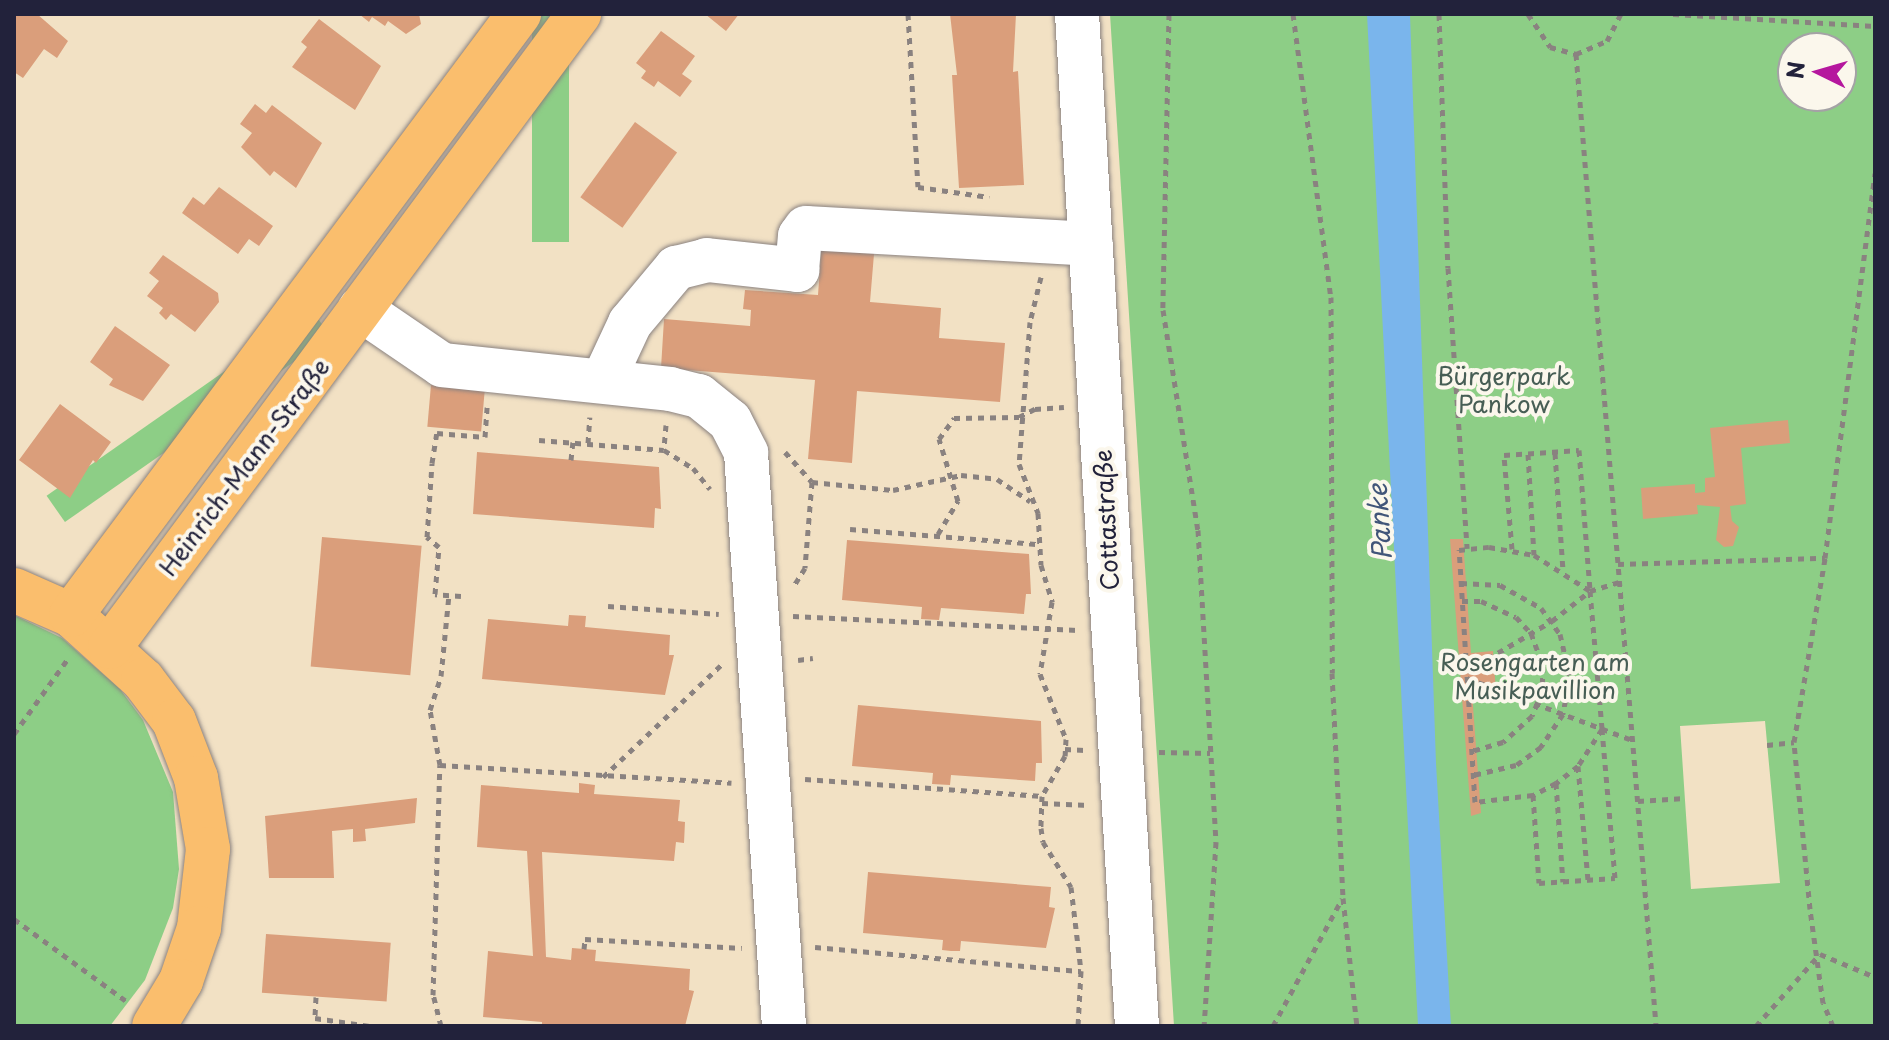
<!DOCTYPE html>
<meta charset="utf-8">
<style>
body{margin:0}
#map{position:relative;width:1889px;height:1040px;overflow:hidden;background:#f2e1c4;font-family:"Playpen Sans",sans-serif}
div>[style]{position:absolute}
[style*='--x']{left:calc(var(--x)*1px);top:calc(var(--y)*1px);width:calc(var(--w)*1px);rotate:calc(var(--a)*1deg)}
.green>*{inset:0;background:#8dce86;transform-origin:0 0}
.water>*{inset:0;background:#7ab5ec}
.building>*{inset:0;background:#da9e7b;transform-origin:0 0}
.path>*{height:5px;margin-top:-2.5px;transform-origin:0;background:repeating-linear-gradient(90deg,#8a8280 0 6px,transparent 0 12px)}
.roads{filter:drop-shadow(0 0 2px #8a8280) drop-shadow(0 0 2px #8a8280)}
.minor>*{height:44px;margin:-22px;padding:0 22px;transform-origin:22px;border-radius:22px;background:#fff}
.major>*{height:44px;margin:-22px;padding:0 22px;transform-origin:22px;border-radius:22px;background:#fabe6d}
span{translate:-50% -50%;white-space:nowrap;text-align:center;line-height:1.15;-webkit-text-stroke:8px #fbf7ec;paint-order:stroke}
.park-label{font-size:24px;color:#475e55}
.street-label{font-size:24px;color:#22223b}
.water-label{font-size:26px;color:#415579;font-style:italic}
.frame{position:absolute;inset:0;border:16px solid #22223b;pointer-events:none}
.north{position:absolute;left:1777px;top:32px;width:80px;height:80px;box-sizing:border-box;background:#fbf7ec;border:2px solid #a4a2a5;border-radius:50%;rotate:275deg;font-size:22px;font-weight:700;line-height:32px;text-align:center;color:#22223b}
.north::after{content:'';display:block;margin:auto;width:28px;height:36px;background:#b5179e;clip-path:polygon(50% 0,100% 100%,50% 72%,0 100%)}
</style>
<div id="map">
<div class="green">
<i style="left:532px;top:14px;width:37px;height:228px"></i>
<i style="clip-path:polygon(evenodd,1110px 14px,1875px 14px,1875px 1026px,1174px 1026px,1110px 14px,1793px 48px,1841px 48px,1841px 96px,1793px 96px,1793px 48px,1110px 14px,1765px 721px,1780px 883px,1691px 889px,1680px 726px,1765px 721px)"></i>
<i style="left:312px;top:310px;width:32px;height:324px;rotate:55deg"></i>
<i style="clip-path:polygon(14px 615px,62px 638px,120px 689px,143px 720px,173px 792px,179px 869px,173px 908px,145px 980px,110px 1026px,14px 1026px)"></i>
</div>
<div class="water">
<i style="clip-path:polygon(1367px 14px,1410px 14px,1436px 763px,1451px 1026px,1418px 1026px)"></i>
</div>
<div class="building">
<i style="clip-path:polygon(14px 14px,37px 14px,68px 41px,57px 58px,44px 49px,23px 78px,14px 72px)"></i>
<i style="clip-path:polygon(359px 14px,419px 14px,421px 24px,406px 34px,388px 21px,385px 26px,372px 17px,369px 22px)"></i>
<i style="clip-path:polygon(705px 14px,739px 14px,726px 31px)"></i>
<i style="clip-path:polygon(950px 14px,1016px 14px,1013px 72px,1018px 71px,1024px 185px,959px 188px,952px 75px,957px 75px)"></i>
<i style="clip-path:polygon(319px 19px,381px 66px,355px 110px,292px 67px,307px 47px,301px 42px)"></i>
<i style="clip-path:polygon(661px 31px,695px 56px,682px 74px,692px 81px,680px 97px,658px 81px,654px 87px,641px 78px,646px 71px,636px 63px)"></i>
<i style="clip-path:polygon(255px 104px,266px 113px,272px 105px,322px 143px,296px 188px,274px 171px,270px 176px,241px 147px,252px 133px,240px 124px)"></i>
<i style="left:635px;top:122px;width:52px;height:93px;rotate:36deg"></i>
<i style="clip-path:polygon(219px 187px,273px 226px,259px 246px,249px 239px,238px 254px,182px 213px,193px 197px,204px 205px)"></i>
<i style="clip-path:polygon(822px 239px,875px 242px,870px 302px,941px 308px,939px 338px,1005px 343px,1000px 402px,857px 391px,852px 463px,808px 459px,815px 380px,661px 368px,664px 319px,750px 326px,751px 310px,743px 309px,745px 290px,818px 295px)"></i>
<i style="clip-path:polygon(163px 255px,218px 293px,219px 302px,195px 332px,171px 314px,166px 320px,159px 313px,163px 308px,147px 296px,159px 281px,149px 273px)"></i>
<i style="clip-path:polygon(115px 326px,170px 365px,143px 401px,109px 385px,113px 379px,90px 362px)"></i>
<i style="left:431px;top:385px;width:54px;height:42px;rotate:5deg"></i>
<i style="clip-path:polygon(60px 404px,111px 442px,96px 463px,93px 460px,70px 498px,19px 460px)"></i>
<i style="clip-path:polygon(1788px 420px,1790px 443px,1741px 448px,1746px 504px,1730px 506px,1732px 521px,1739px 527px,1733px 546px,1724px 547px,1716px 540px,1720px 507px,1697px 505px,1698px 514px,1643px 519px,1641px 488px,1695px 484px,1695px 493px,1705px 492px,1705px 478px,1715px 477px,1710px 428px)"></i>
<i style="clip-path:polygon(477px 452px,659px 467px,661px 509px,655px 508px,654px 528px,473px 514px)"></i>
<i style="left:322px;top:537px;width:100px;height:130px;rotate:5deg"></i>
<i style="clip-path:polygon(1450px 539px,1463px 539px,1471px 653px,1493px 651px,1496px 691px,1472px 693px,1481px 813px,1471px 816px)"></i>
<i style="clip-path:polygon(847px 540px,1029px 554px,1031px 594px,1026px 594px,1024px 614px,941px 608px,939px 620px,921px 619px,922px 607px,842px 600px)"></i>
<i style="clip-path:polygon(569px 615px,586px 616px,585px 627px,670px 635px,669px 655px,674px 655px,665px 695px,482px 679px,488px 619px,568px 626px)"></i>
<i style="clip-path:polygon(858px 705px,1041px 721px,1042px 763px,1036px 763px,1035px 781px,951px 775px,950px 785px,932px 784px,933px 773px,852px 766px)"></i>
<i style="clip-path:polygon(579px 783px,595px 785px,594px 794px,680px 800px,678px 821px,685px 822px,684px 843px,676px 842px,674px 861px,542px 852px,546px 957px,571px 960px,572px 948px,596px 950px,595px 961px,690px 969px,689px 990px,694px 991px,685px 1026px,542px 1026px,542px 1022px,483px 1017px,488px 951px,533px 956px,527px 851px,477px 847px,481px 785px,579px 793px)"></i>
<i style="clip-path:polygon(417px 798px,415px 823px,365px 829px,366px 841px,353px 842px,353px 829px,332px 831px,334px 878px,269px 878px,265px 816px)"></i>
<i style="clip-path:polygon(868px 872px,1051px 887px,1049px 907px,1055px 908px,1046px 948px,961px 941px,960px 951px,951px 951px,942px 950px,943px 940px,863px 933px)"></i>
<i style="left:266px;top:934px;width:125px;height:59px;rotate:4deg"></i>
</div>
<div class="path">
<i style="--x:908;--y:14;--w:173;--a:86.7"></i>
<i style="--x:918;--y:187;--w:72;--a:8"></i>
<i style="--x:1169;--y:14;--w:296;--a:91.2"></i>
<i style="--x:1163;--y:310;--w:223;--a:81"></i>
<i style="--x:1198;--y:530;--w:313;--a:86.7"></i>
<i style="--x:1216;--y:842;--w:184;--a:93.7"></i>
<i style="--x:1293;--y:14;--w:286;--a:82.4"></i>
<i style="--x:1331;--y:297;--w:376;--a:89.8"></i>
<i style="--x:1332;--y:673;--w:225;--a:87.2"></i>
<i style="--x:1343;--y:898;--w:129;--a:83.8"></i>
<i style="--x:1439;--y:14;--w:254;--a:88"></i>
<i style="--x:1448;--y:268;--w:281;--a:86.1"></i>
<i style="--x:1528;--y:14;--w:40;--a:56"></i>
<i style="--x:1550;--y:47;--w:27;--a:15"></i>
<i style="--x:1576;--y:54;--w:34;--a:-23"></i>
<i style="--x:1607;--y:41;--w:30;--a:-63"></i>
<i style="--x:1673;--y:14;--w:202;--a:3.4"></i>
<i style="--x:1576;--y:54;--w:975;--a:85.29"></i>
<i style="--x:1041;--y:277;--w:46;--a:103.7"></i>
<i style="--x:1030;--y:322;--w:142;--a:94.4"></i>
<i style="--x:1019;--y:464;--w:53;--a:68.8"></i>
<i style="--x:1038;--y:513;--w:52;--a:86.7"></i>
<i style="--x:1041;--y:565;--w:39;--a:73"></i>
<i style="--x:1052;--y:602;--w:73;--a:99.5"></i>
<i style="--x:1040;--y:674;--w:70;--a:68.2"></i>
<i style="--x:1066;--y:739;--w:17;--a:93"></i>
<i style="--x:1065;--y:756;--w:46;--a:119.9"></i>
<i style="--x:1042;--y:796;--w:32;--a:92"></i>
<i style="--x:1041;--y:828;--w:14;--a:82"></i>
<i style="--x:1043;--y:842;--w:53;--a:58.1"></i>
<i style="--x:1071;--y:887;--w:85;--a:83.2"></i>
<i style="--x:1081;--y:971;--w:55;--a:93.1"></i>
<i style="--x:666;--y:425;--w:25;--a:95"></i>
<i style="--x:664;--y:450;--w:34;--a:32"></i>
<i style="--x:693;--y:468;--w:27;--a:51"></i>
<i style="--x:539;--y:440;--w:125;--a:4.6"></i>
<i style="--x:588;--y:443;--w:26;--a:-86"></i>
<i style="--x:785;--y:452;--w:40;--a:48"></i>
<i style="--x:812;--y:482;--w:86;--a:94.7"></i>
<i style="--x:805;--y:568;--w:19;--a:122"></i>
<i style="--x:1555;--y:453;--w:117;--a:86.1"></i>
<i style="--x:1528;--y:454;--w:101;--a:86.6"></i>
<i style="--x:571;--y:460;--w:18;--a:-84"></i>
<i style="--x:812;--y:482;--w:81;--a:5.6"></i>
<i style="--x:893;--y:490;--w:70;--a:-12.4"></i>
<i style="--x:961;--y:475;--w:36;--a:6"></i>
<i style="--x:997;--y:479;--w:40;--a:34"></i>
<i style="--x:850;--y:529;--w:189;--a:4.6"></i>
<i style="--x:938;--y:534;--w:39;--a:-59"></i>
<i style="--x:958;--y:501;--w:65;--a:-107"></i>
<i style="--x:939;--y:439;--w:26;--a:-54"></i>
<i style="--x:954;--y:418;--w:65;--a:-0.9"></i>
<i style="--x:1019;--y:417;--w:18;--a:-27"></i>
<i style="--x:1035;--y:409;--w:29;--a:-4"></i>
<i style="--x:1489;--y:547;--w:46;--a:10.1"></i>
<i style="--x:1534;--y:555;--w:67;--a:32.7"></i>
<i style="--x:1590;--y:591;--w:139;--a:85"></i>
<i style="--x:1602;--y:729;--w:44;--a:123"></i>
<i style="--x:1578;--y:766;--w:28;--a:142"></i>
<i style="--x:1556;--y:783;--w:26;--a:152"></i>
<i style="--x:1533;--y:795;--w:58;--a:173.1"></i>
<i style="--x:1475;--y:802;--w:253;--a:-93.6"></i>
<i style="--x:1459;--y:550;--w:30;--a:-6"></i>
<i style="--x:1512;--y:549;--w:94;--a:-94.9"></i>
<i style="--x:1504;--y:455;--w:75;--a:-3.8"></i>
<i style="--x:1579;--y:450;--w:141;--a:85.5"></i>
<i style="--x:1618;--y:564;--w:207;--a:-1.7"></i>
<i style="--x:1461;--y:583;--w:39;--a:3"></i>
<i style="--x:1500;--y:585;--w:47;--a:29.3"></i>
<i style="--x:1541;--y:608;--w:32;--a:54"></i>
<i style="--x:1560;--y:634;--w:44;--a:76.9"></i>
<i style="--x:1570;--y:677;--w:38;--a:101"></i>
<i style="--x:1563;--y:714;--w:40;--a:124"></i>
<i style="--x:1541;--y:747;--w:31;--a:144"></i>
<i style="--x:1516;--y:765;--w:44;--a:166.9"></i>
<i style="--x:461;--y:596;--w:26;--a:-176"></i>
<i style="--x:435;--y:594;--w:47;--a:-85.1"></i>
<i style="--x:439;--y:547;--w:16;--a:-140"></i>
<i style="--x:427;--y:537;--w:74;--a:-86.1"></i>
<i style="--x:432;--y:463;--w:30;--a:-81"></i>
<i style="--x:437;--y:433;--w:48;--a:4.8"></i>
<i style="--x:485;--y:437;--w:30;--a:-86"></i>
<i style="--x:1462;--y:601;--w:19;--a:0"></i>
<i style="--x:1481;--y:601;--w:38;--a:25"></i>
<i style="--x:1516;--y:617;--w:22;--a:47"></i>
<i style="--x:1531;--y:633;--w:35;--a:70"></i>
<i style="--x:1543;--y:666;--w:26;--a:92"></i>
<i style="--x:1542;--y:692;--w:26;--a:113"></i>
<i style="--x:1532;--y:716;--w:39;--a:138"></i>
<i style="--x:1503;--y:742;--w:32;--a:164"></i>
<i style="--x:608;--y:606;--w:111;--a:4.1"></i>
<i style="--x:793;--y:616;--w:285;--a:2.8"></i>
<i style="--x:798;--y:660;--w:15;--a:-8"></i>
<i style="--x:1467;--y:671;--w:99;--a:-30.5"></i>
<i style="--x:1552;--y:621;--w:48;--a:-38.3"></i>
<i style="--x:1590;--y:591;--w:30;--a:-17"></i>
<i style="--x:1467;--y:678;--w:176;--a:20.6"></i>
<i style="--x:14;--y:734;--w:91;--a:-54.4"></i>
<i style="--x:1767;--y:745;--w:27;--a:-6"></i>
<i style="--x:1065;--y:749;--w:20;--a:3"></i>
<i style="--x:1159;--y:752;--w:51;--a:1.1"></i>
<i style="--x:440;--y:765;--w:56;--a:-100.3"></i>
<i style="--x:430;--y:710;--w:36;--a:-72"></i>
<i style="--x:441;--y:676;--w:81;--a:-84.4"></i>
<i style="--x:1578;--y:766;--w:114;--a:85"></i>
<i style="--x:603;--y:777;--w:166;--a:-43.5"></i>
<i style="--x:805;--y:779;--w:238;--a:4.1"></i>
<i style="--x:1556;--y:783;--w:99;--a:86"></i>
<i style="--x:1533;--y:795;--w:88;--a:86.1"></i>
<i style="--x:1539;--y:883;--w:76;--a:-3.8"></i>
<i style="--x:1615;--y:878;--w:150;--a:-95"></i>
<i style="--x:1638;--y:801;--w:47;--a:-3.7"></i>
<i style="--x:1042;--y:803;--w:47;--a:2.4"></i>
<i style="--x:14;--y:919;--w:139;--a:36.2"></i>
<i style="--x:815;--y:947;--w:267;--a:5.2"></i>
<i style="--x:584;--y:949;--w:10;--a:-84"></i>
<i style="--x:585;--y:939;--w:157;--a:3.3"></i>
<i style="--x:316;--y:997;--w:21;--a:93"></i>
<i style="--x:315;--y:1018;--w:55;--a:8.4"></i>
<i style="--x:441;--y:1026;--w:32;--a:-104"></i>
<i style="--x:433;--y:995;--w:230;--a:-88.3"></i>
<i style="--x:440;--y:765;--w:292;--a:3.5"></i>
<i style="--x:1273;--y:1026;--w:145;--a:-61.5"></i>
<i style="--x:1756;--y:1026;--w:96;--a:-48.4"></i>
<i style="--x:1820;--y:954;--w:60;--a:22.7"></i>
<i style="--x:1833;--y:1026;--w:25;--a:-113"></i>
<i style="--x:1823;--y:1003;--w:95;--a:-97.9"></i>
<i style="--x:1810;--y:909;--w:168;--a:-95.5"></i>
<i style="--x:1794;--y:742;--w:187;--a:-80.4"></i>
<i style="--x:1825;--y:558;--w:388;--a:-82.6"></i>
</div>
<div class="roads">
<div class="minor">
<i style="--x:1077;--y:14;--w:1014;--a:86.61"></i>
<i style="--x:360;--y:309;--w:99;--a:34.3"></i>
<i style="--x:442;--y:365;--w:229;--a:6"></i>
<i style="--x:670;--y:389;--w:30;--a:14"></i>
<i style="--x:699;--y:396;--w:40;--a:39"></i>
<i style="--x:730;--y:421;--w:36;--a:63"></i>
<i style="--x:746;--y:453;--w:574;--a:86.21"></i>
<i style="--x:603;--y:381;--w:64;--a:-65"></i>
<i style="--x:630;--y:323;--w:72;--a:-50.1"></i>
<i style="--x:676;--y:268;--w:32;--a:-14"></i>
<i style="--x:707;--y:260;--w:91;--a:6.3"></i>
<i style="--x:797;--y:270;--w:34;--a:-85"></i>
<i style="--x:800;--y:236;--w:10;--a:-53"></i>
<i style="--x:806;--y:228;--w:285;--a:3.2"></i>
</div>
<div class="major">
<i style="--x:14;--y:590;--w:62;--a:23.7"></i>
<i style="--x:71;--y:615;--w:97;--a:42.1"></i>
<i style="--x:143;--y:680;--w:51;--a:52.9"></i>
<i style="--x:174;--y:721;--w:61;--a:68.9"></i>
<i style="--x:196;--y:778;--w:72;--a:80.4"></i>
<i style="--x:208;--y:849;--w:80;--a:96.5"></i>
<i style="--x:199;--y:928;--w:56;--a:108.8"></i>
<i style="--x:181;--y:981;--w:52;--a:121"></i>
<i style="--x:71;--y:615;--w:750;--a:-53.3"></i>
<i style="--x:110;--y:647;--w:788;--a:-53.46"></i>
</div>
</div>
<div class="park-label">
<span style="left:1504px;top:390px">Bürgerpark<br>Pankow</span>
<span style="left:1535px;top:676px">Rosengarten am<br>Musikpavillion</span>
</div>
<div class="street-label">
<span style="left:244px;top:467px;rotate:-53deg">Heinrich-Mann-Straße</span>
<span style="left:1106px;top:520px;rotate:-93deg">Cottastraße</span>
</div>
<div class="water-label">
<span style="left:1379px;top:522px;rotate:-94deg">Panke</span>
</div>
<div class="frame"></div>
<div class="north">N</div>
</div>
